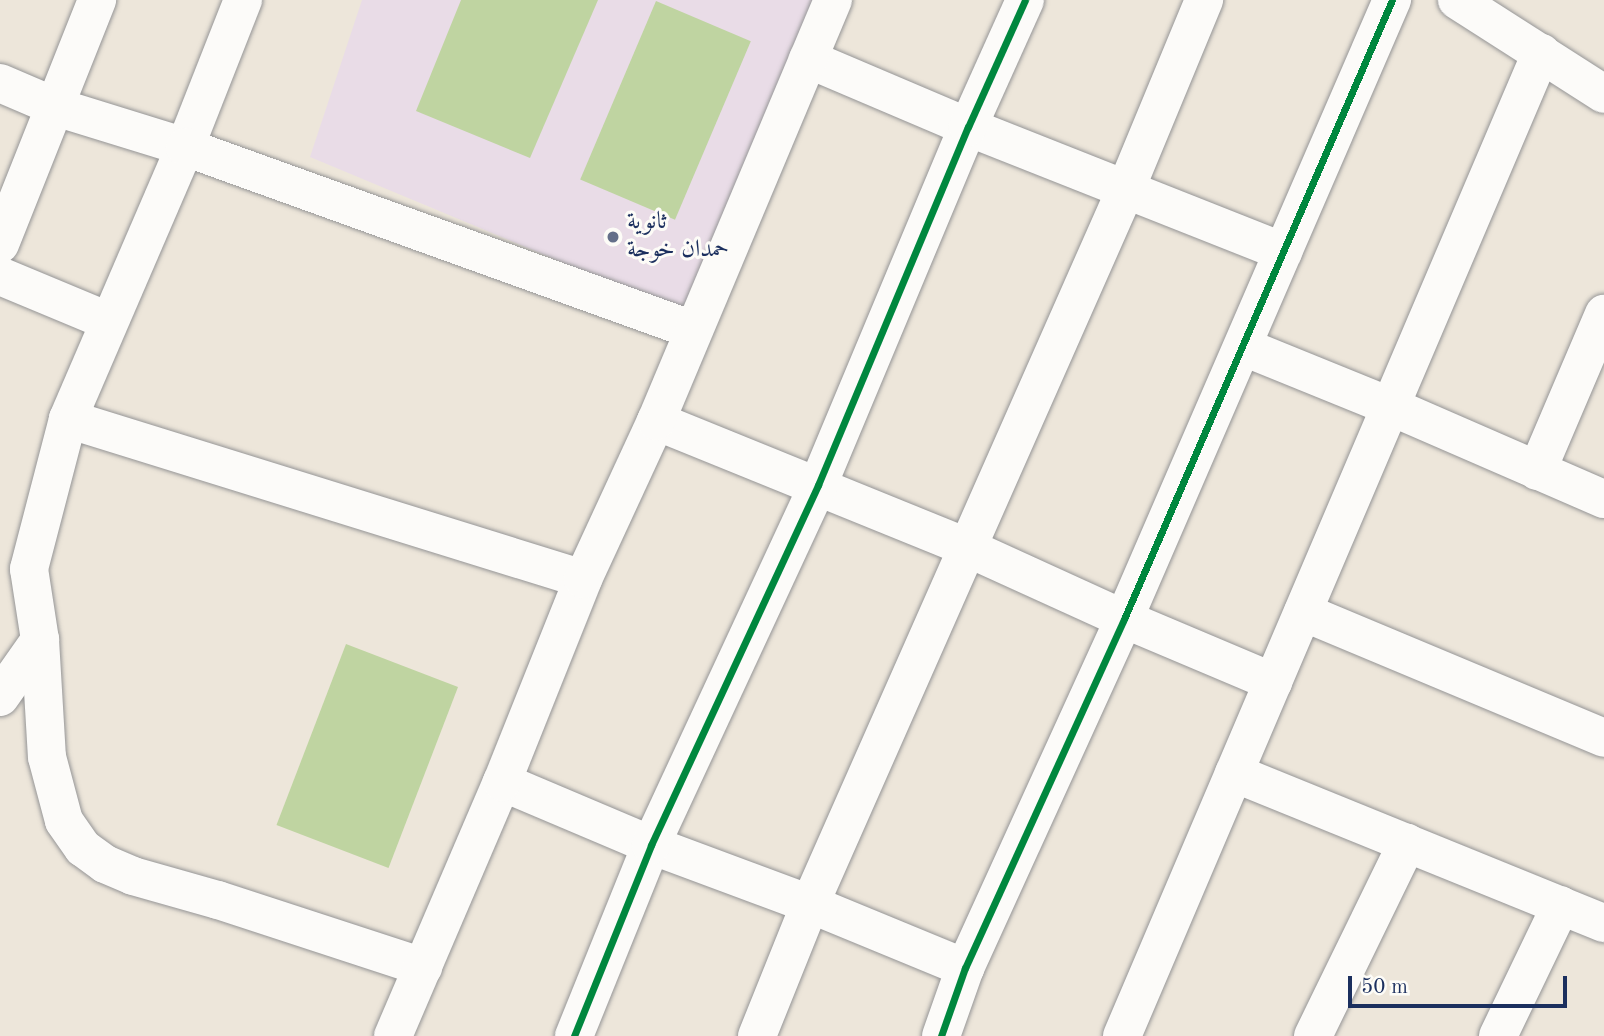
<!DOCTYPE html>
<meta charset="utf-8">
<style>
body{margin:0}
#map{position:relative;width:1604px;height:1036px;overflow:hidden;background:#ede6da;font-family:"Old Standard TT",Amiri,serif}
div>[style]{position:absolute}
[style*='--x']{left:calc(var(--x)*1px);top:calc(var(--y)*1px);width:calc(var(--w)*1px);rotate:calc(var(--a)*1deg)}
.built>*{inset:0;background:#e9dce7}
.green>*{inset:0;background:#bfd4a1;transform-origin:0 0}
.roads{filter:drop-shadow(0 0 2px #959596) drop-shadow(0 0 2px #959596)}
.minor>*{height:38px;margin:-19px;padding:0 19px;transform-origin:19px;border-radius:19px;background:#fcfbf9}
.cycleway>*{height:7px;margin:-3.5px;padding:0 3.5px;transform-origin:3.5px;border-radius:3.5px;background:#00873e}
.dots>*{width:19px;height:19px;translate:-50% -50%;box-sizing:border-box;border:4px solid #fdfcf7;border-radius:50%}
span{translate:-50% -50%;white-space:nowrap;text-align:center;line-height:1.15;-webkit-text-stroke:6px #fdfcf7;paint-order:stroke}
.poi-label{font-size:24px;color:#1b2f5e}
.left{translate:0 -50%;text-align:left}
.scale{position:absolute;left:1348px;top:976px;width:219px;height:32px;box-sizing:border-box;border:4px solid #1b2f5e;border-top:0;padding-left:9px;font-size:21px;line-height:24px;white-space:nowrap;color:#1b2f5e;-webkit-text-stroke:5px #fdfcf7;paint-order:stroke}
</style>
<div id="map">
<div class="built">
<i style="clip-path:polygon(362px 0,820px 0,693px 317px,310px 157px)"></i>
</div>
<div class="green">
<i style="clip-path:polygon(461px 0,598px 0,530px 158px,416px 111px)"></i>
<i style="left:656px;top:1px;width:103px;height:194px;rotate:23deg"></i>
<i style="left:346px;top:644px;width:120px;height:194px;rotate:21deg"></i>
</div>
<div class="roads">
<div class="minor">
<i style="--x:243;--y:0;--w:158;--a:111.5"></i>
<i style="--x:185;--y:147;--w:296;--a:113.3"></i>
<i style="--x:68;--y:419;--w:539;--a:17.26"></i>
<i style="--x:1457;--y:0;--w:174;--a:32.6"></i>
<i style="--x:808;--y:59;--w:174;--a:23"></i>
<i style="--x:968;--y:127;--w:339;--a:21.6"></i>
<i style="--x:0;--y:83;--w:61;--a:23.2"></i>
<i style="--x:56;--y:107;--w:135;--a:17.2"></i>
<i style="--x:185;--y:147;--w:540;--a:19.81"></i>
<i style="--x:0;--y:244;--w:263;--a:-68.3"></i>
<i style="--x:0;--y:276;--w:117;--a:22.6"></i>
<i style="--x:1244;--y:347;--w:160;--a:22.1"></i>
<i style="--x:1392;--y:407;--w:231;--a:23.5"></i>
<i style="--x:68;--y:419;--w:155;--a:104.6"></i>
<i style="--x:29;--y:569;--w:72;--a:81.2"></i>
<i style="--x:40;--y:640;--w:117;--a:86.6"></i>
<i style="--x:47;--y:757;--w:66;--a:75.1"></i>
<i style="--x:64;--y:821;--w:33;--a:55"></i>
<i style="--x:83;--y:848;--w:27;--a:36"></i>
<i style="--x:105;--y:864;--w:30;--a:23"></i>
<i style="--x:133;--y:876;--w:88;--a:15.8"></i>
<i style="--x:218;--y:900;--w:216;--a:18.1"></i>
<i style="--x:656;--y:421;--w:337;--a:22.1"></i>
<i style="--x:968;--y:548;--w:171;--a:24.5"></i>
<i style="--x:1124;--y:619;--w:162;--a:22.9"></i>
<i style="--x:1537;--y:471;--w:171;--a:-66.9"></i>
<i style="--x:1303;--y:612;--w:326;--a:22.7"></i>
<i style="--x:0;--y:697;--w:70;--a:-54.9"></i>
<i style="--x:1234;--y:773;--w:399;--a:22.1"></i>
<i style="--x:502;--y:782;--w:162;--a:22.9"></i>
<i style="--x:651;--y:845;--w:170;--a:20.4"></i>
<i style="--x:810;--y:904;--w:168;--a:22.4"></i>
<i style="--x:393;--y:1036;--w:276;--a:-66.8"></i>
<i style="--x:502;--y:782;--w:219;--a:-68.2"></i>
<i style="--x:583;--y:579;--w:174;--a:-65.2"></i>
<i style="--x:656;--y:421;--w:457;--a:-67.2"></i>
<i style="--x:574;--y:1036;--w:206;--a:-68"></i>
<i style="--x:651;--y:845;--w:397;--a:-65.1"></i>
<i style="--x:818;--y:485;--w:388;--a:-67.3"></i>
<i style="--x:968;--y:127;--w:139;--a:-65.8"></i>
<i style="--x:757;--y:1036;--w:142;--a:-68.1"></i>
<i style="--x:810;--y:904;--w:779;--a:-66.16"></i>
<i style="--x:1125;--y:191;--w:207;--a:-67.5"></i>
<i style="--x:941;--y:1036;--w:72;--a:-70.6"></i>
<i style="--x:965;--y:968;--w:384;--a:-65.5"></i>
<i style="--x:1124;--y:619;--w:675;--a:-66.59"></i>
<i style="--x:1122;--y:1036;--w:1069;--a:-66.91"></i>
<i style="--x:1313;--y:1036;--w:215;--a:-64"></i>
<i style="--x:1498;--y:1036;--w:145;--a:-64.3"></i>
</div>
</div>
<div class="cycleway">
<i style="--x:574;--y:1036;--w:206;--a:-68"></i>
<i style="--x:651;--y:845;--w:397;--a:-65.1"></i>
<i style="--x:818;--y:485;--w:388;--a:-67.3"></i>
<i style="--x:968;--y:127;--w:139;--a:-65.8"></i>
<i style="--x:941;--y:1036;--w:72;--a:-70.6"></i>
<i style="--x:965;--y:968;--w:384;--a:-65.5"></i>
<i style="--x:1124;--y:619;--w:675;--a:-66.59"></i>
</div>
<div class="dots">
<i style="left:613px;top:237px;background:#646f89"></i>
</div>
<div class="poi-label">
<span class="left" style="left:627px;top:237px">ثانوية<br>حمدان خوجة</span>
</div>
<div class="scale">50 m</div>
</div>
